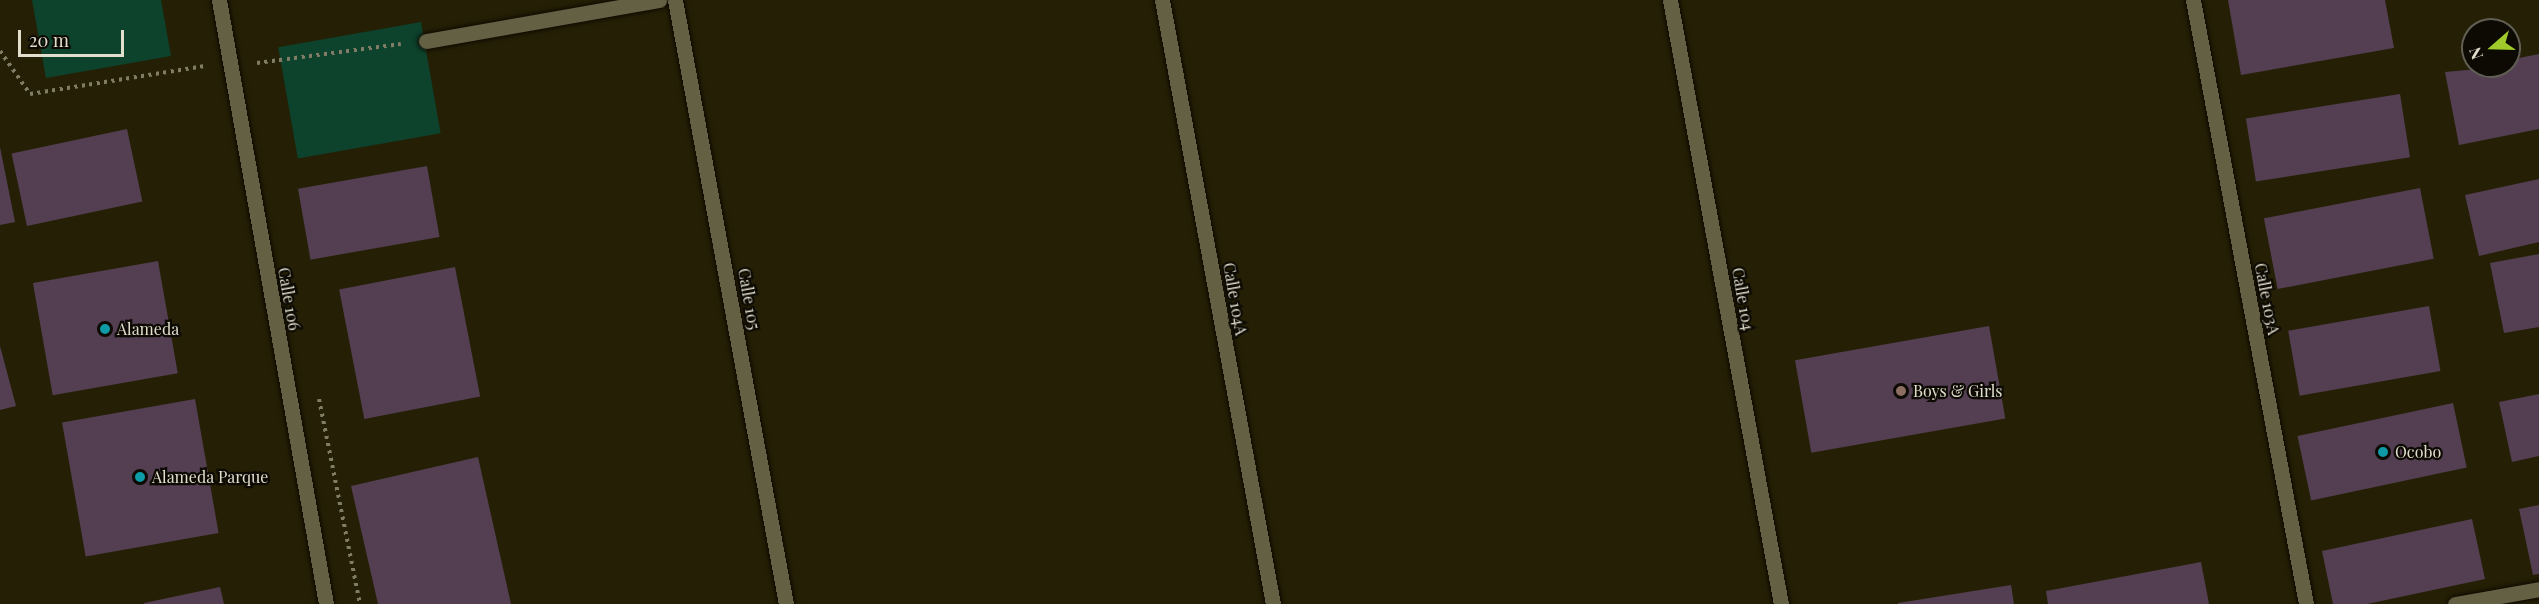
<!DOCTYPE html>
<style>
body{margin:0}
#map{position:relative;width:2539px;height:604px;overflow:hidden;background:#252005;font-family:"Playfair Display",serif}
div>[style]{position:absolute}
[style*='--x']{left:calc(var(--x)*1px);top:calc(var(--y)*1px);width:calc(var(--w)*1px);rotate:calc(var(--a)*1deg)}
.green>*{inset:0;background:#0d422c;transform-origin:0 0}
.building>*{inset:0;background:#533e52;transform-origin:0 0}
.path>*{height:4px;margin-top:-2px;transform-origin:0;background:repeating-linear-gradient(90deg,#807c66 0 3px,transparent 0 7.5px)}
.roads{filter:drop-shadow(0 0 2px #0e0900) drop-shadow(0 0 2px #0e0900)}
.street>*{height:15px;margin:-7.5px;padding:0 7.5px;transform-origin:7.5px;border-radius:7.5px;background:#646043}
.secondary>*{height:15px;margin:-7.5px;padding:0 7.5px;transform-origin:7.5px;border-radius:7.5px;background:#646043}
.dots>*{width:16px;height:16px;translate:-50% -50%;box-sizing:border-box;border:3px solid #0c0a02;border-radius:50%}
span{translate:-50% -50%;white-space:nowrap;text-align:center;line-height:1.15;-webkit-text-stroke:4.5px #0c0a02;paint-order:stroke}
.street-label{font-size:16px;color:#e1dece}
.poi-label{font-size:16px;color:#e1dece}
.left{translate:0 -50%;text-align:left}
.north{position:absolute;left:2461px;top:18px;width:60px;height:60px;box-sizing:border-box;background:#0c0a02;border:2px solid #615f54;border-radius:50%;rotate:250deg;font-size:16px;font-weight:700;line-height:24px;text-align:center;color:#e1dece}
.north::after{content:'';display:block;margin:auto;width:21px;height:27px;background:#a0c92b;clip-path:polygon(50% 0,100% 100%,50% 72%,0 100%)}
.scale{position:absolute;left:18px;top:30px;width:106px;height:27px;box-sizing:border-box;border:3px solid #e1dece;border-top:0;padding-left:8px;font-size:18px;line-height:21px;white-space:nowrap;color:#e1dece;-webkit-text-stroke:4px #0c0a02;paint-order:stroke}
</style>
<div id="map">
<div class="green">
<i style="clip-path:polygon(32px 0,161px 0,171px 56px,46px 78px)"></i>
<i style="left:421px;top:22px;width:113px;height:145px;rotate:80deg"></i>
</div>
<div class="building">
<i style="clip-path:polygon(2228px 0,2385px 0,2394px 48px,2241px 75px)"></i>
<i style="clip-path:polygon(2539px 54px,2539px 129px,2459px 145px,2445px 72px,2509px 66px,2509px 60px)"></i>
<i style="left:2400px;top:94px;width:64px;height:156px;rotate:81deg"></i>
<i style="left:127px;top:129px;width:74px;height:118px;rotate:78deg"></i>
<i style="clip-path:polygon(0 147px,15px 222px,0 225px)"></i>
<i style="left:427px;top:166px;width:72px;height:131px;rotate:80deg"></i>
<i style="clip-path:polygon(2539px 179px,2539px 242px,2479px 256px,2465px 195px)"></i>
<i style="left:2420px;top:188px;width:72px;height:159px;rotate:79deg"></i>
<i style="clip-path:polygon(2539px 254px,2539px 327px,2504px 333px,2490px 263px)"></i>
<i style="left:158px;top:261px;width:114px;height:127px;rotate:80deg"></i>
<i style="left:455px;top:267px;width:132px;height:118px;rotate:79deg"></i>
<i style="left:2429px;top:306px;width:66px;height:143px;rotate:80deg"></i>
<i style="left:1989px;top:326px;width:94px;height:197px;rotate:80deg"></i>
<i style="clip-path:polygon(0 346px,16px 406px,0 410px)"></i>
<i style="clip-path:polygon(2539px 394px,2539px 456px,2512px 462px,2499px 402px)"></i>
<i style="left:195px;top:399px;width:136px;height:135px;rotate:80deg"></i>
<i style="left:2453px;top:403px;width:66px;height:159px;rotate:78deg"></i>
<i style="clip-path:polygon(478px 457px,511px 604px,378px 604px,351px 486px)"></i>
<i style="clip-path:polygon(2539px 505px,2539px 574px,2533px 575px,2519px 509px)"></i>
<i style="clip-path:polygon(2472px 519px,2485px 579px,2367px 604px,2333px 604px,2322px 551px)"></i>
<i style="clip-path:polygon(2201px 562px,2209px 604px,2048px 604px,2046px 591px)"></i>
<i style="clip-path:polygon(2011px 585px,2014px 604px,1898px 604px,1898px 603px)"></i>
<i style="clip-path:polygon(220px 587px,224px 604px,144px 604px,144px 603px)"></i>
</div>
<div class="path">
<i style="--x:0;--y:51;--w:52;--a:55.1"></i>
<i style="--x:30;--y:94;--w:177;--a:-9.1"></i>
<i style="--x:257;--y:63;--w:145;--a:-7.5"></i>
<i style="--x:319;--y:399;--w:209;--a:78.7"></i>
</div>
<div class="roads">
<div class="street">
<i style="--x:675;--y:0;--w:614;--a:79.59"></i>
<i style="--x:1162;--y:0;--w:614;--a:79.59"></i>
<i style="--x:2193;--y:0;--w:614;--a:79.4"></i>
<i style="--x:426;--y:41;--w:237;--a:-10"></i>
<i style="--x:2455;--y:604;--w:85;--a:-10.1"></i>
</div>
<div class="secondary">
<i style="--x:219;--y:0;--w:613;--a:79.95"></i>
<i style="--x:1670;--y:0;--w:614;--a:79.59"></i>
</div>
</div>
<div class="dots">
<i style="left:105px;top:329px;background:#0f9aa8"></i>
<i style="left:1901px;top:391px;background:#8d6e63"></i>
<i style="left:2383px;top:452px;background:#0f9aa8"></i>
<i style="left:140px;top:477px;background:#0f9aa8"></i>
</div>
<div class="street-label">
<span style="left:289px;top:299px;rotate:80deg">Calle 106</span>
<span style="left:749px;top:299px;rotate:80deg">Calle 105</span>
<span style="left:1235px;top:299px;rotate:80deg">Calle 104A</span>
<span style="left:1743px;top:299px;rotate:80deg">Calle 104</span>
<span style="left:2267px;top:299px;rotate:79deg">Calle 103A</span>
</div>
<div class="poi-label">
<span class="left" style="left:117px;top:329px">Alameda</span>
<span class="left" style="left:1913px;top:391px">Boys &amp; Girls</span>
<span class="left" style="left:2395px;top:452px">Ocobo</span>
<span class="left" style="left:152px;top:477px">Alameda Parque</span>
</div>
<div class="north">N</div>
<div class="scale">20 m</div>
</div>
